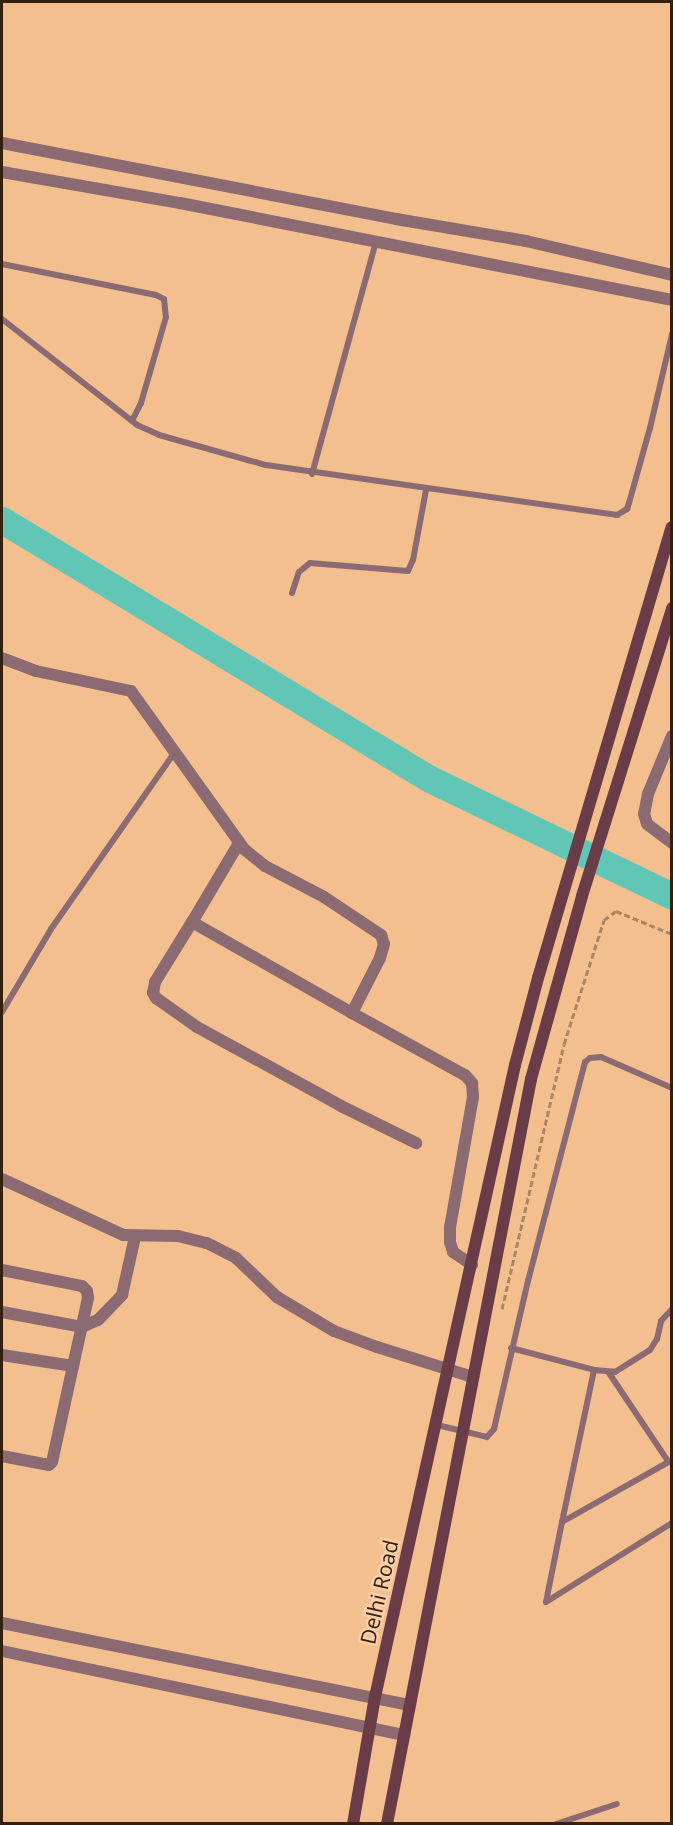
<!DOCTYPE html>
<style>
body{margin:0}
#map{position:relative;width:673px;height:1825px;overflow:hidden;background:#f4bf8f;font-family:"Open Sans",sans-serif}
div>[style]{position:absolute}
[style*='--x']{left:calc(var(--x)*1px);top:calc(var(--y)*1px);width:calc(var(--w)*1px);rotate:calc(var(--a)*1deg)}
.river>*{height:27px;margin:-13.5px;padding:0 13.5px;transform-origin:13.5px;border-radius:13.5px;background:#62c6b7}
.path>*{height:3px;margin-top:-1.5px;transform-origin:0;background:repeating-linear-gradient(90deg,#ae855f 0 6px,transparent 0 9px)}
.service>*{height:6px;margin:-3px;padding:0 3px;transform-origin:3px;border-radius:3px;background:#8b6a72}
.minor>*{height:12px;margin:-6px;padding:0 6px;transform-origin:6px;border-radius:6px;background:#8b6a72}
.secondary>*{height:12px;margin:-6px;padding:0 6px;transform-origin:6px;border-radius:6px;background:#693c48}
span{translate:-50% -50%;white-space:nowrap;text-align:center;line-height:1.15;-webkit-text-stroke:5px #facfa8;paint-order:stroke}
.street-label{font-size:21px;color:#34200c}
.frame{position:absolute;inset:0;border:3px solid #34200c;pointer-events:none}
</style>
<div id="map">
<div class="river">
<i style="--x:2;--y:520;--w:498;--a:31.2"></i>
<i style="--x:428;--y:778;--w:271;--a:25.8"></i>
</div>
<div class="path">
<i style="--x:502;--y:1309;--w:272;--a:-76.8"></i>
<i style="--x:564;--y:1044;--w:130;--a:-72.1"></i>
<i style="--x:604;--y:920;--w:15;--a:-37"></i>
<i style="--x:616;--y:911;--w:61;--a:22.3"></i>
</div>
<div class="service">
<i style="--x:2;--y:264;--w:157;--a:11.4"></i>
<i style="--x:156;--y:295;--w:9;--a:27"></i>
<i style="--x:164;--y:299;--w:18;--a:84"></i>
<i style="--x:166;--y:317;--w:90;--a:106.2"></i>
<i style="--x:141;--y:403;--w:20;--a:117"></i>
<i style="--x:2;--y:319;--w:172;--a:38.1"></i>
<i style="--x:137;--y:425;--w:24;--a:24"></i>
<i style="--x:159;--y:435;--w:111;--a:15.7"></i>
<i style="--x:266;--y:465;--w:355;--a:8.1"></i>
<i style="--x:617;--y:515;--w:12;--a:-31"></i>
<i style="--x:627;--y:509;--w:6;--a:-72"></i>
<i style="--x:629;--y:503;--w:78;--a:-74.4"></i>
<i style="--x:650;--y:428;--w:97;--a:-76.8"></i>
<i style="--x:312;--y:474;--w:242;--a:-74.6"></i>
<i style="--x:292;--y:593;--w:22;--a:-72"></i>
<i style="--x:299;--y:572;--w:14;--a:-39"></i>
<i style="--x:310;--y:563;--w:98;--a:4.7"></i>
<i style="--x:408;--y:571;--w:12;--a:-66"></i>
<i style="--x:413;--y:560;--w:71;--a:-79.5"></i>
<i style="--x:2;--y:1012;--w:96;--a:-59.4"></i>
<i style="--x:51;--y:929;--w:216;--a:-55"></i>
<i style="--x:511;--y:1348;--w:86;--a:14.8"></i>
<i style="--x:594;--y:1370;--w:21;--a:5"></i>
<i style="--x:615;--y:1372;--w:41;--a:-32.2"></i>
<i style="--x:650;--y:1350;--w:13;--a:-58"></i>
<i style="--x:657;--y:1339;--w:18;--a:-77"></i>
<i style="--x:661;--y:1321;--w:16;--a:-47"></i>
<i style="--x:609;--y:1373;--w:106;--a:56.2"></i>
<i style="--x:437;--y:1425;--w:51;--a:13.5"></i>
<i style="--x:487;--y:1437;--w:11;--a:-49"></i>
<i style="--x:494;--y:1429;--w:152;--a:-77.1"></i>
<i style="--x:528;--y:1281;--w:226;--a:-75.4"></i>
<i style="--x:585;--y:1062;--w:6;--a:-39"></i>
<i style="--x:590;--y:1058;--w:11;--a:-5"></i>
<i style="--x:601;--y:1057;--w:77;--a:23.6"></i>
<i style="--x:562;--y:1522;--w:155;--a:-78.1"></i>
<i style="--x:546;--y:1602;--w:82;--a:-78.7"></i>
<i style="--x:562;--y:1522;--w:126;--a:-29.4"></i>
<i style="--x:546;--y:1602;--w:149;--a:-32.1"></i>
<i style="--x:556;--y:1824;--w:64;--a:-18.2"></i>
</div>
<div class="minor">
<i style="--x:2;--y:143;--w:401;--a:10.9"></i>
<i style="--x:396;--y:219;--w:132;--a:9.6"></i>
<i style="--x:526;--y:241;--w:150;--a:13.1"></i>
<i style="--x:2;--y:172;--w:181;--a:9.9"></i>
<i style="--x:180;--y:203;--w:501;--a:11.15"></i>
<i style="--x:2;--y:658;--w:36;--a:21"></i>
<i style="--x:36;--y:671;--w:97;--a:11.9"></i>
<i style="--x:131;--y:691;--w:194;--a:54.4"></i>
<i style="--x:244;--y:849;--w:27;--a:39"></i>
<i style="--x:265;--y:866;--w:67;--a:27.7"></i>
<i style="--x:324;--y:897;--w:69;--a:33.7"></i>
<i style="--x:381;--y:935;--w:9;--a:72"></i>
<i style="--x:384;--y:944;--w:15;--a:106"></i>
<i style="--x:380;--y:958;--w:62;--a:117"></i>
<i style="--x:352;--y:1013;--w:129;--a:28.8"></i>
<i style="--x:465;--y:1075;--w:11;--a:49"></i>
<i style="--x:472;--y:1083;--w:14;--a:86"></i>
<i style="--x:473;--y:1097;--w:132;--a:100"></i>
<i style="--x:450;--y:1227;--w:15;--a:90"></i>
<i style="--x:450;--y:1242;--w:10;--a:73"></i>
<i style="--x:453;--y:1252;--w:23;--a:34"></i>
<i style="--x:672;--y:736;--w:63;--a:112.5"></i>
<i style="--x:648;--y:794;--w:20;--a:101"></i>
<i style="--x:644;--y:814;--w:10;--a:73"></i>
<i style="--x:647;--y:824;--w:31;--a:37"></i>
<i style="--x:239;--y:843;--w:92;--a:120.7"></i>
<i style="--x:192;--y:922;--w:184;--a:29.6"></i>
<i style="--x:192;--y:922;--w:70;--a:121.7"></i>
<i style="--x:155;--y:982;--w:11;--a:100"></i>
<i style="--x:153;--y:993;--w:6;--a:59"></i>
<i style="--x:156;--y:998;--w:50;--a:35.3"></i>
<i style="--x:197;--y:1027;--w:164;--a:28.7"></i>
<i style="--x:341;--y:1106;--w:84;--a:26.3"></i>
<i style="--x:2;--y:1179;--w:133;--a:24.8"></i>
<i style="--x:123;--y:1235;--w:55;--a:1"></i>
<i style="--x:178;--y:1236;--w:30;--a:14"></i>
<i style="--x:207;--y:1243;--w:33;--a:27"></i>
<i style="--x:236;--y:1258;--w:57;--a:43.6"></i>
<i style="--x:277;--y:1297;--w:66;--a:30.8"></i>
<i style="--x:334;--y:1331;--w:46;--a:20.4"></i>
<i style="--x:377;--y:1347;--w:101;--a:17.4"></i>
<i style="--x:2;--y:1270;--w:82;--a:11.3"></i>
<i style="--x:82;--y:1286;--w:7;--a:45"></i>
<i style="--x:87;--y:1291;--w:7;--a:82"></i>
<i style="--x:88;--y:1298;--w:70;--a:102.4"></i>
<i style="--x:2;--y:1312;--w:81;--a:10.6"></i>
<i style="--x:82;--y:1327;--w:17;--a:-24"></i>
<i style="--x:98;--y:1320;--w:35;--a:-46"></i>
<i style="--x:122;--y:1295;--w:59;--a:-77.4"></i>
<i style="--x:2;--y:1355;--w:72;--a:8.8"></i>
<i style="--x:73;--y:1366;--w:98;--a:102.3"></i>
<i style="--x:52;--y:1462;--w:4;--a:135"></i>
<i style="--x:49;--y:1465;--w:48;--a:-169.2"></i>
<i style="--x:2;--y:1623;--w:416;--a:11.4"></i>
<i style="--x:2;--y:1651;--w:411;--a:11.8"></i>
</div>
<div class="secondary">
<i style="--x:353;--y:1824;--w:129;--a:-80.2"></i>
<i style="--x:375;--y:1697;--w:647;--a:-77.51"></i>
<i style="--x:515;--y:1065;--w:90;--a:-75.2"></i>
<i style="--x:538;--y:978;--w:470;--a:-73.5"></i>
<i style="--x:387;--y:1824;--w:759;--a:-79.06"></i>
<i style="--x:531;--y:1079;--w:190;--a:-74.4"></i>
<i style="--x:582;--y:896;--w:302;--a:-72.6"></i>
</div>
<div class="street-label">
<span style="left:379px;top:1592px;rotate:-77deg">Delhi Road</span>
</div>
<div class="frame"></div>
</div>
